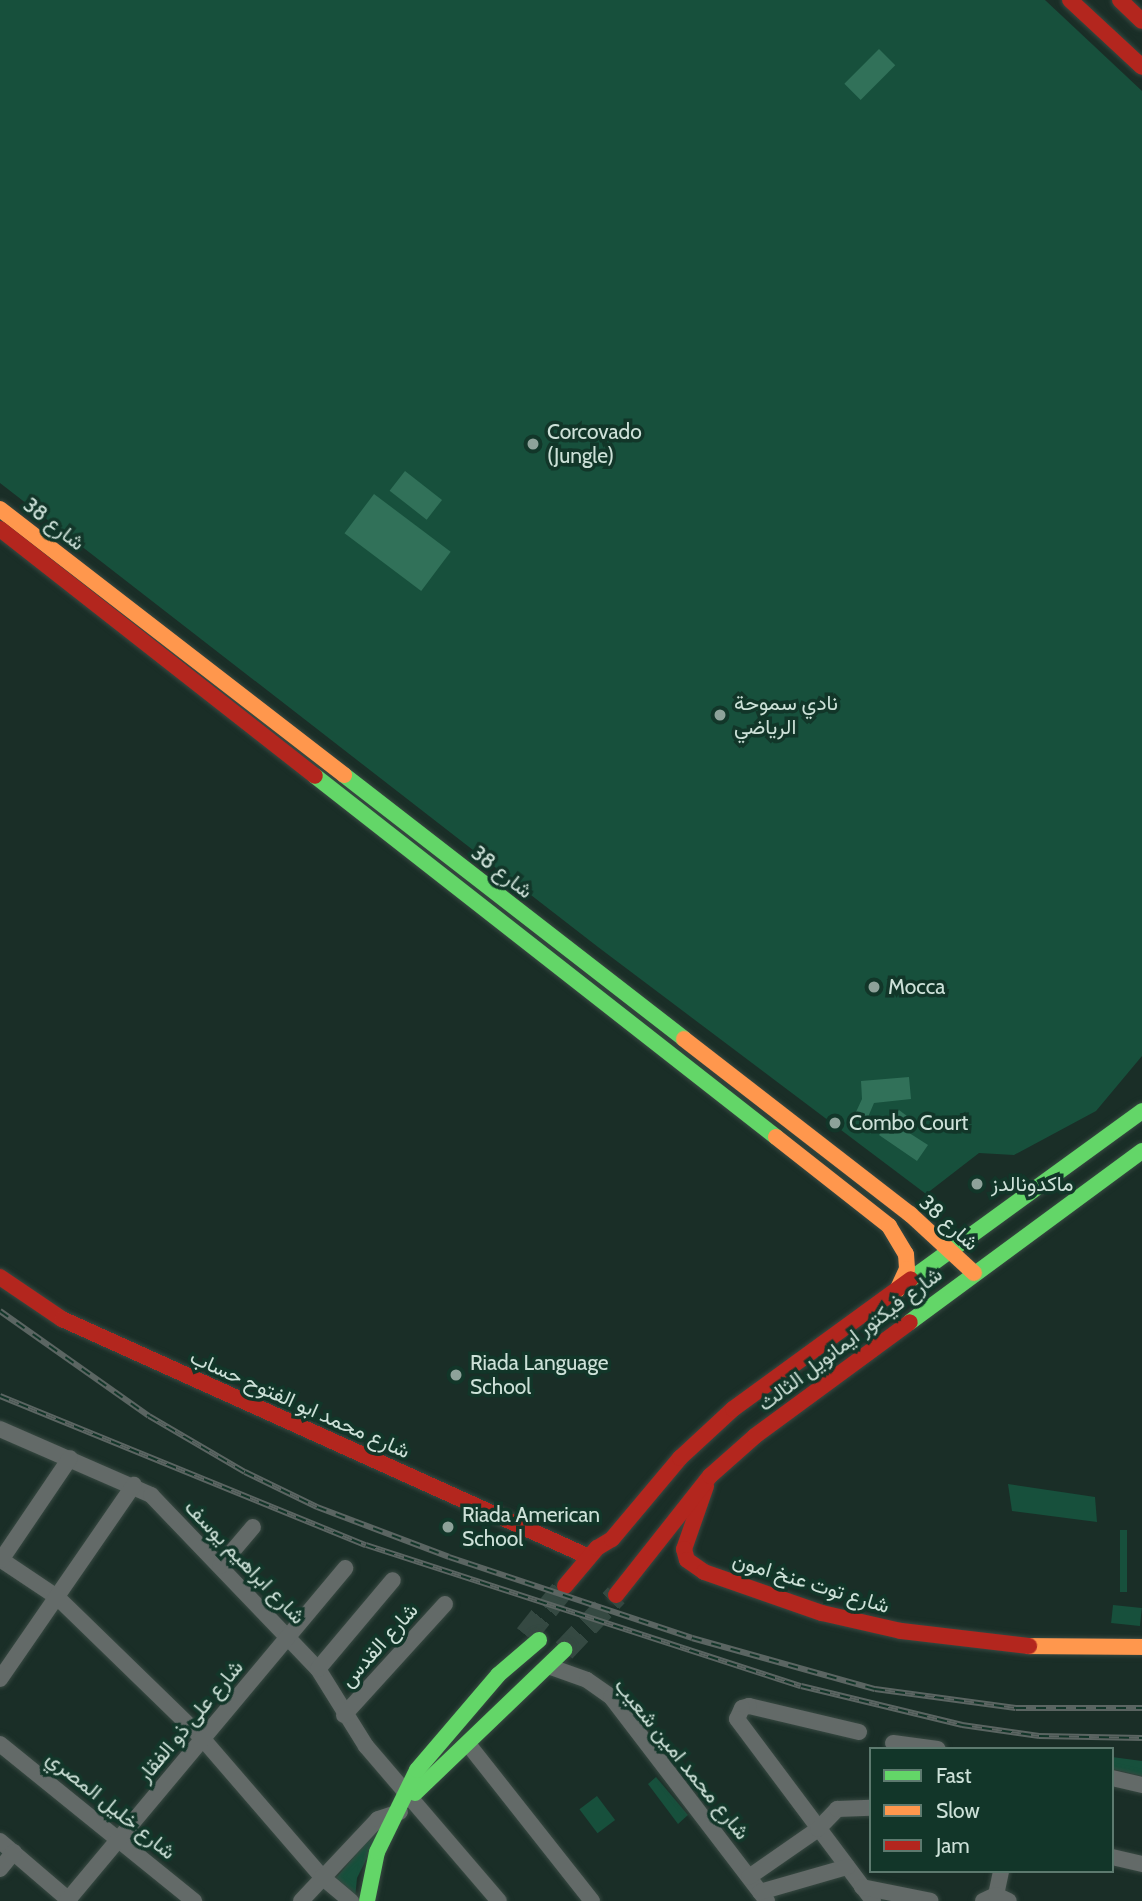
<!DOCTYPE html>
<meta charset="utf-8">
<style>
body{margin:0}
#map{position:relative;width:1142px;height:1901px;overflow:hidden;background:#1a2e27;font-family:Cabin,Vazirmatn,sans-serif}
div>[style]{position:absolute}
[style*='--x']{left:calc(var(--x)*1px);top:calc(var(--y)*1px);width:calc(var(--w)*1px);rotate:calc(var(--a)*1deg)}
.green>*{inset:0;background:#17503c;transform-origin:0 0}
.water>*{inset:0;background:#317159;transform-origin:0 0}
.primary-tunnel>*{height:23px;margin-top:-11.5px;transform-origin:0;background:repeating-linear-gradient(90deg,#354942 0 23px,transparent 0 34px)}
.roads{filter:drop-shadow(0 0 2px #384942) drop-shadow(0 0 2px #384942)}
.street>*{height:16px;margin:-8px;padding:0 8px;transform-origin:8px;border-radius:8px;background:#636a68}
.fast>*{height:16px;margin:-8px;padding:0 8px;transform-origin:8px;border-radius:8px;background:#63d668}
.slow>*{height:16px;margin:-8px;padding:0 8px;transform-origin:8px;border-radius:8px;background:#ff974d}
.jam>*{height:16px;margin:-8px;padding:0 8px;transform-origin:8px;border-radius:8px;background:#b3261e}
.rail>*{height:6px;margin-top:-3px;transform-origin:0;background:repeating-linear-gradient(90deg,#123629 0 10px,#5b6562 0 20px);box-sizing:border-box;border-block:2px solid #5b6562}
.dots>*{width:19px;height:19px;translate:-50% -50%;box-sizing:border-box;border:4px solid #123629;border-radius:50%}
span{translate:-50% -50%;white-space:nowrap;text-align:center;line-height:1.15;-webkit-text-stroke:7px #123629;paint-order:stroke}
.poi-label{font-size:21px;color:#cde1d8}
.left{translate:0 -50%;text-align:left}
.street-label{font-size:21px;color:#cde1d8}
.legend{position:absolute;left:869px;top:1747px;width:245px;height:126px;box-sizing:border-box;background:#123629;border:2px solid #5d7a6f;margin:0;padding:9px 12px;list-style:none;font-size:21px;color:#cde1d8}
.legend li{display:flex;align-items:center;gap:14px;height:35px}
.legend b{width:35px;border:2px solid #5d7a6f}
</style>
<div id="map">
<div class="green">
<i style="clip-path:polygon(0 0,1045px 0,1142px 91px,1142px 1056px,1096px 1111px,1014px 1155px,979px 1153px,926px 1194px,598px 947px,0 483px)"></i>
<i style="clip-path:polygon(1008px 1484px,1095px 1497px,1097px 1522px,1012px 1511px)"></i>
<i style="left:1120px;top:1530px;width:7px;height:62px"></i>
<i style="left:1113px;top:1605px;width:29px;height:18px;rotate:6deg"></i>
<i style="clip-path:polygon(1112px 1757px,1142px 1761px,1142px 1776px,1112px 1769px)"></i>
<i style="clip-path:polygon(656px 1777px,688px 1815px,678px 1824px,648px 1784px)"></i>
<i style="left:597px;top:1796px;width:30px;height:22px;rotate:53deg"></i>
<i style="clip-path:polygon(374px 1833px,378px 1836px,357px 1878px,355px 1899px,331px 1884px)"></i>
</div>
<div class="water">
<i style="left:879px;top:49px;width:23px;height:49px;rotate:45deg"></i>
<i style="left:405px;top:471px;width:47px;height:25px;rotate:38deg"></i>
<i style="left:374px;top:494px;width:96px;height:49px;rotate:37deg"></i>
<i style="clip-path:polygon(909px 1077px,911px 1099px,874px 1103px,868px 1117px,856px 1112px,862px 1099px,861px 1081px)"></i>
<i style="clip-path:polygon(899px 1110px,907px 1116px,903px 1129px,928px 1145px,917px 1161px,879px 1135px)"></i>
</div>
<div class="primary-tunnel">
<i style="--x:526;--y:1635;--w:63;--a:-51.5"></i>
<i style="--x:564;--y:1650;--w:76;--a:-46.6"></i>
</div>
<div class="roads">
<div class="street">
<i style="--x:0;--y:1429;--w:165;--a:23.6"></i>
<i style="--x:151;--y:1495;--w:241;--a:46.2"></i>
<i style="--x:318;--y:1669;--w:91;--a:58.1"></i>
<i style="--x:366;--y:1746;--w:204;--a:49.4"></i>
<i style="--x:0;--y:1559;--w:69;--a:33.7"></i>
<i style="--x:57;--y:1597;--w:202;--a:44.2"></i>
<i style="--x:202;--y:1738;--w:184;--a:49.2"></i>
<i style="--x:322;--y:1877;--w:38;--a:40"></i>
<i style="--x:1;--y:1560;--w:123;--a:-55.9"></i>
<i style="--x:220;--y:1566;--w:51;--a:-49.8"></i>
<i style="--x:548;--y:1666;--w:41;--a:19.7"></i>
<i style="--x:587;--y:1680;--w:29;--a:35"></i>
<i style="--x:611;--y:1697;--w:257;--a:52.6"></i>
<i style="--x:318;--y:1669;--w:116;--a:-49.9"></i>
<i style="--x:0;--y:1679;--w:236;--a:-55.4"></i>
<i style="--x:344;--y:1715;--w:150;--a:-47.7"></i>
<i style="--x:859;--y:1732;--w:113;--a:-166.7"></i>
<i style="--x:749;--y:1706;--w:7;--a:164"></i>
<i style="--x:742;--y:1708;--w:12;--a:114"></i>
<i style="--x:737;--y:1719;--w:227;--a:53.2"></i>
<i style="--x:893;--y:1743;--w:45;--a:7.6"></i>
<i style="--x:0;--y:1744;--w:250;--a:39"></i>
<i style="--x:468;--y:1744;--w:200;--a:51.7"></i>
<i style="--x:1112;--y:1778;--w:31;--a:13"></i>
<i style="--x:0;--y:1841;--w:92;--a:40.6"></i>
<i style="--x:1112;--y:1857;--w:31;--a:13"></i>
<i style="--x:0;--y:1869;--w:22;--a:-51"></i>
<i style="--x:749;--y:1877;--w:84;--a:-34.8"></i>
<i style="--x:818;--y:1829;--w:28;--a:-46"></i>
<i style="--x:837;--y:1809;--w:34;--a:-2"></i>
<i style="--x:862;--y:1887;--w:70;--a:11.5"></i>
<i style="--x:760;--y:1892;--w:91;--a:-16"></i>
<i style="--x:996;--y:1895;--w:25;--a:-78"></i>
<i style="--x:67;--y:1901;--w:434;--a:-50.1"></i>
<i style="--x:301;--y:1901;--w:112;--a:-46.8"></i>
<i style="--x:378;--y:1819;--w:23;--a:-18"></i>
<i style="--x:983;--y:1901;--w:14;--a:-25"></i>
<i style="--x:996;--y:1895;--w:14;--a:25"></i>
</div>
<div class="fast">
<i style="--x:344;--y:775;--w:430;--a:37.8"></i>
<i style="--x:315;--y:776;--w:586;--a:38.06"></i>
<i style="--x:911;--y:1279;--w:286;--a:-36"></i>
<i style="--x:910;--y:1322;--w:288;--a:-36.4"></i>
<i style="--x:415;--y:1793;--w:207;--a:-43.8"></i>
<i style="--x:367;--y:1901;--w:50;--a:-78.5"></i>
<i style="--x:377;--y:1852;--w:91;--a:-64"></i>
<i style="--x:417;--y:1770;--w:125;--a:-49.5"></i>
<i style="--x:498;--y:1675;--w:54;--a:-40.5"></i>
</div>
<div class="slow">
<i style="--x:0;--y:509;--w:435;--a:37.7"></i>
<i style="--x:684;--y:1039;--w:286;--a:37.8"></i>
<i style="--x:910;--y:1214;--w:87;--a:42.7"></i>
<i style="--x:776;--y:1137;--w:144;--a:38.2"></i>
<i style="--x:889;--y:1226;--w:33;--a:59"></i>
<i style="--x:906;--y:1254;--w:15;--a:86"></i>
<i style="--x:907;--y:1269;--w:23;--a:115"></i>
<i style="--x:1029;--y:1646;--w:113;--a:0.5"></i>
</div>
<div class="jam">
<i style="--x:1070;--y:0;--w:98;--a:42.9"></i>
<i style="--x:1120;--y:0;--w:30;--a:44"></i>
<i style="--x:0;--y:529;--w:400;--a:38.1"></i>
<i style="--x:0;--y:1277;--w:75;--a:34.1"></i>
<i style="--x:62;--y:1319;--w:578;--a:24.3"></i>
<i style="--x:706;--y:1486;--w:67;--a:109.2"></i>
<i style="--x:684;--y:1549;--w:11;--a:75"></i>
<i style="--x:687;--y:1560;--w:21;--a:35"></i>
<i style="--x:704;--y:1572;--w:125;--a:19.2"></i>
<i style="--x:822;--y:1613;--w:81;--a:12.8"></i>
<i style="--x:901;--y:1631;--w:129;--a:6.7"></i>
<i style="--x:565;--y:1586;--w:50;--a:-49.9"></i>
<i style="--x:597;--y:1548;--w:17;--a:-31"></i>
<i style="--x:612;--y:1539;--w:106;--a:-50"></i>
<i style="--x:680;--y:1458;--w:72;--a:-42.8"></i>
<i style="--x:733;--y:1409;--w:220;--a:-36.1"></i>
<i style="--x:616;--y:1595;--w:152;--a:-51.7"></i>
<i style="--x:710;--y:1476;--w:60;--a:-41.6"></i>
<i style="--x:755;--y:1436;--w:192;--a:-36.3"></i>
</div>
</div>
<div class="rail">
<i style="--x:0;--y:1311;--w:182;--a:35.2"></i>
<i style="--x:149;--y:1416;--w:111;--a:30.3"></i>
<i style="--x:245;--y:1472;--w:80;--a:25.9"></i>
<i style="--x:317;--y:1507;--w:141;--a:20.7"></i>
<i style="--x:449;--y:1557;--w:256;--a:18.4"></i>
<i style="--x:692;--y:1638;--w:190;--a:15.6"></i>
<i style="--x:875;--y:1689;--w:142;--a:7.7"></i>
<i style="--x:1016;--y:1708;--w:126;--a:0"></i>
<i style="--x:0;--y:1396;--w:395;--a:22.2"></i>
<i style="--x:366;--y:1545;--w:457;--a:18"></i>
<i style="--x:801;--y:1686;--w:166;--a:13.6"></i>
<i style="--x:962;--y:1725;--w:78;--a:8.1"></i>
<i style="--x:1039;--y:1736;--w:103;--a:1.1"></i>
</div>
<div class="dots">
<i style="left:533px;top:444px;background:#8ea29a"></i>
<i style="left:720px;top:715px;background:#8ea29a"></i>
<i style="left:874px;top:987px;background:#8ea29a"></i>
<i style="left:835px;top:1123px;background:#8ea29a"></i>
<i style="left:977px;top:1184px;background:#8ea29a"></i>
<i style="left:456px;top:1375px;background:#8ea29a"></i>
<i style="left:448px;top:1527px;background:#8ea29a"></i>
</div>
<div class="poi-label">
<span class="left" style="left:547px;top:444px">Corcovado<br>(Jungle)</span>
<span class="left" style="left:734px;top:715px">نادي سموحة<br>الرياضي</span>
<span class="left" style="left:888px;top:987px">Mocca</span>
<span class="left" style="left:849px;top:1123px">Combo Court</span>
<span class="left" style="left:991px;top:1184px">ماكدونالدز</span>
<span class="left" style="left:470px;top:1375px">Riada Language<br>School</span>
<span class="left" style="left:462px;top:1527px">Riada American<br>School</span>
</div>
<div class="street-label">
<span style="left:54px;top:524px;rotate:38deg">شارع 38</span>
<span style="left:502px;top:872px;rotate:38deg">شارع 38</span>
<span style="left:949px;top:1223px;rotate:42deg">شارع 38</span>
<span style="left:850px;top:1339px;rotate:-37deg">شارع فيكتور ايمانويل الثالث</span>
<span style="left:300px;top:1404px;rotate:24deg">شارع محمد ابو الفتوح حساب</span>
<span style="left:245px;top:1562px;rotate:46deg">شارع ابراهيم يوسف</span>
<span style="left:811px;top:1583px;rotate:17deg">شارع توت عنخ امون</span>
<span style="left:379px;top:1645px;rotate:-48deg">شارع القدس</span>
<span style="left:190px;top:1721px;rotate:-50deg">شارع على ذو الفقار</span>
<span style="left:682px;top:1759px;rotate:51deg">شارع محمد امين شعيب</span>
<span style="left:111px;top:1805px;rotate:39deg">شارع خليل المصري</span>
</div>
<ul class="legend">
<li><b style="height:9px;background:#63d668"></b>Fast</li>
<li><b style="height:9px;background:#ff974d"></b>Slow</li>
<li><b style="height:9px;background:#b3261e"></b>Jam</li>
</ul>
</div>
